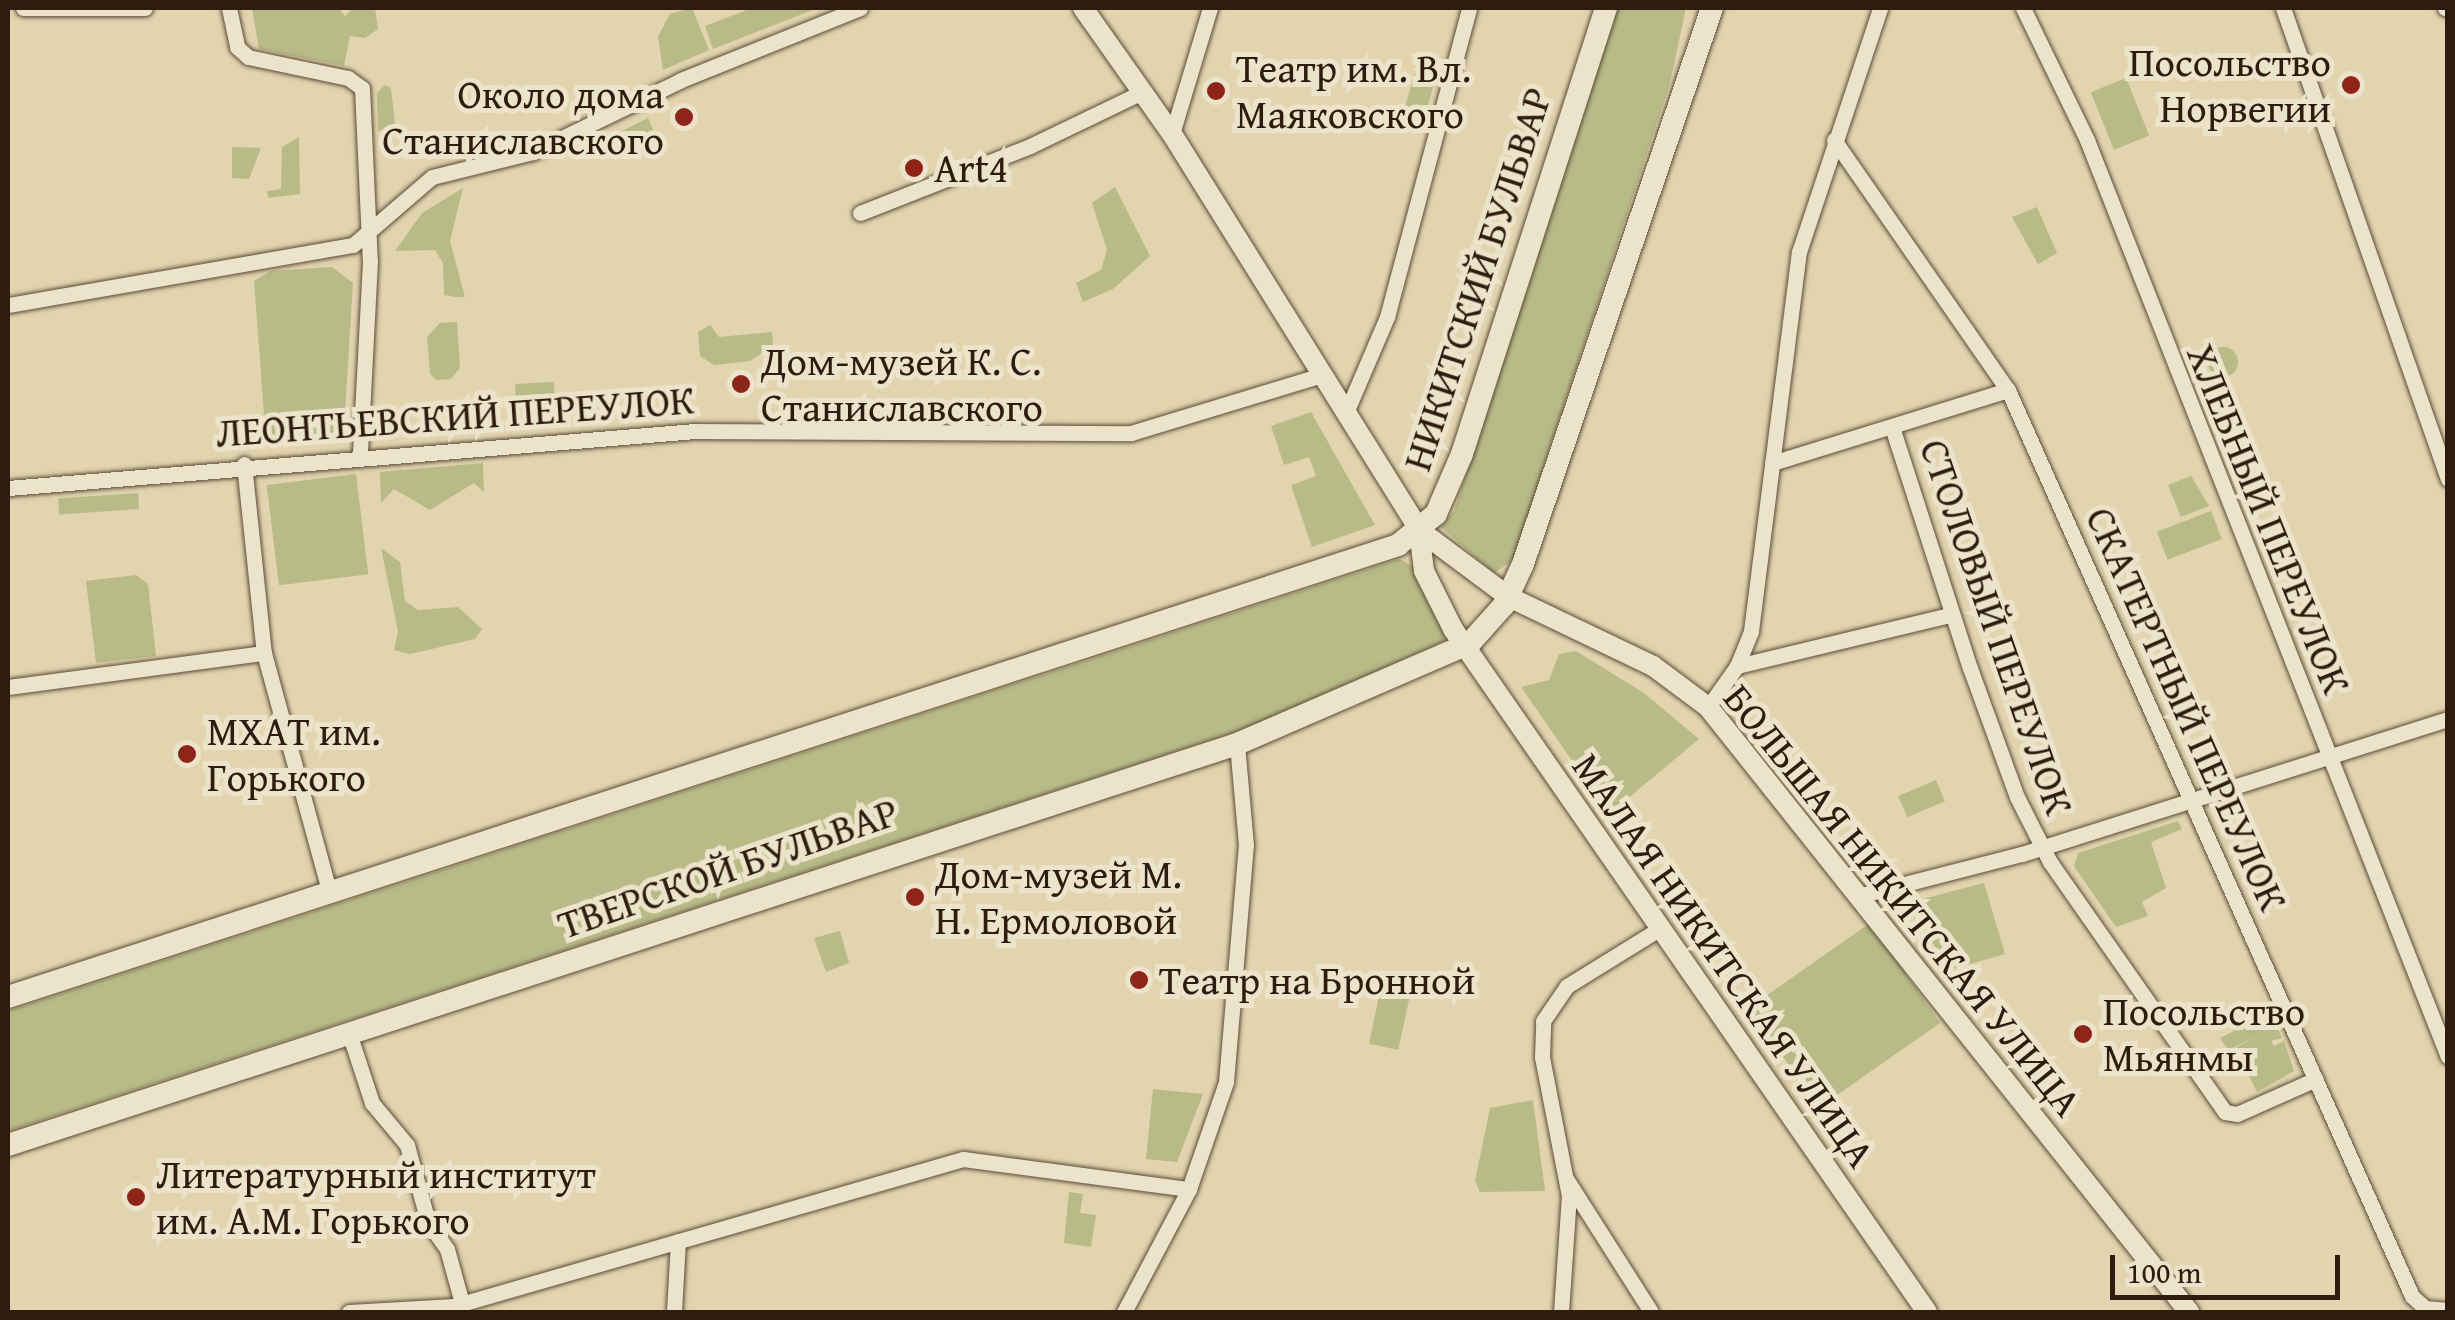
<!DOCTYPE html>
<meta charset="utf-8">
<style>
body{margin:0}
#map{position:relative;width:2455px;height:1320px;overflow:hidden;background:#e1d4af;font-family:"Gentium Book Plus",serif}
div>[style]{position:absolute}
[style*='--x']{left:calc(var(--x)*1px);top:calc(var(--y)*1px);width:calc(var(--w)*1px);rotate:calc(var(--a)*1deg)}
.green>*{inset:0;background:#b8bb87;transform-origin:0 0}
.round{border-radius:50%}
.roads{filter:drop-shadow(0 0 2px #5b4b37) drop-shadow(0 0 2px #5b4b37)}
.minor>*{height:15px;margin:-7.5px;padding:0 7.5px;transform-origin:7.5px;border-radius:7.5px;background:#ece3cb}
.tertiary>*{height:20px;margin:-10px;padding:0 10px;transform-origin:10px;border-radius:10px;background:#ece3cb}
.secondary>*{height:22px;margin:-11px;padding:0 11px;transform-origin:11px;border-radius:11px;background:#ece3cb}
.dots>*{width:28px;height:28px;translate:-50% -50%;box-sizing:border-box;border:5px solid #ece3cb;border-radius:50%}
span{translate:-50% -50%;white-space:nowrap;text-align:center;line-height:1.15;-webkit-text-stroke:10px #ece3cb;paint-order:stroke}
.poi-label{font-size:40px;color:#2e1d0f}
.right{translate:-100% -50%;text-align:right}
.left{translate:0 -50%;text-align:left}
.street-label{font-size:40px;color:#2e1d0f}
.frame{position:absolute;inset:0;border:10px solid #2e1d0f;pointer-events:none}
.scale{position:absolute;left:2110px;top:1255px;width:230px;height:45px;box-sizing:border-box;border:5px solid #2e1d0f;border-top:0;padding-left:12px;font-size:30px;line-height:35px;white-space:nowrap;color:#2e1d0f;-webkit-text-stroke:8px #ece3cb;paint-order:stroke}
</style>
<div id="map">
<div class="green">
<i style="clip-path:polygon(252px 8px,338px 8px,345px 16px,353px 8px,375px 8px,378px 29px,365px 38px,350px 36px,344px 66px,259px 49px)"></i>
<i style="clip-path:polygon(692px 8px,709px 50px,663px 70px,658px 36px,670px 14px)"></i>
<i style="clip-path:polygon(752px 8px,818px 8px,713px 49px,705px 26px)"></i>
<i style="clip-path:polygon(1617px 8px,1686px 8px,1670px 83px,1513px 560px,1494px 573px,1441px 527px,1454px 511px)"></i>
<i style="clip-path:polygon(1419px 60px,1439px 65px,1421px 131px,1402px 117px)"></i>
<i style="left:2126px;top:78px;width:62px;height:38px;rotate:68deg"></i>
<i style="clip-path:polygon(385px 85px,391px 88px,395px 123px,419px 154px,389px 129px,378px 131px,377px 93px)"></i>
<i style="clip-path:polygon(648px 118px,661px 148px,637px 156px,616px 134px)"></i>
<i style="clip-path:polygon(299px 137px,300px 194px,268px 198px,267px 191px,281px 189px,282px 147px)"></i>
<i style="clip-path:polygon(232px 147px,261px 148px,249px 179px,232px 178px)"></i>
<i style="clip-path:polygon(1115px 187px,1150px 256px,1113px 289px,1083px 302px,1076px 283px,1101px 270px,1107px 250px,1092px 203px)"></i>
<i style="clip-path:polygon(463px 188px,450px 241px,465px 297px,455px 297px,444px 295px,443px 263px,435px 250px,395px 251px,422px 213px)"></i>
<i style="clip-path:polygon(2037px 207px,2057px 253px,2038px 264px,2012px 217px)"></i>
<i style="clip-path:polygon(332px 267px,353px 283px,344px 430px,336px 437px,266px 441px,254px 281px,271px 271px)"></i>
<i style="clip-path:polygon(457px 322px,460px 368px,451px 379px,437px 380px,430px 374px,427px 337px,440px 323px)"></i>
<i style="clip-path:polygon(710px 325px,719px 337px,772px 332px,773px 346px,750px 361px,714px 365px,700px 356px,698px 332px)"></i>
<i class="round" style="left:2208px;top:347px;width:30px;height:30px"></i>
<i style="left:554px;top:382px;width:39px;height:39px;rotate:87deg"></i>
<i style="clip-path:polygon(1311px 412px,1375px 525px,1312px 547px,1291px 485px,1316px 476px,1309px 457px,1284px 465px,1271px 426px)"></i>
<i style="clip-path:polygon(483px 463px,484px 492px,474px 483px,430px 510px,394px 489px,381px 503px,380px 472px)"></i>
<i style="left:356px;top:474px;width:101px;height:90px;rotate:83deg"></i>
<i style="clip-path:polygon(2191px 476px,2209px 506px,2181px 517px,2168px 485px)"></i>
<i style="left:138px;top:493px;width:16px;height:80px;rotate:86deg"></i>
<i style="left:2211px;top:511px;width:30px;height:58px;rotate:69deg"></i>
<i style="clip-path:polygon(381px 548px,400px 562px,405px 601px,418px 610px,458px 607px,482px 629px,475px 639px,410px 654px,394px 650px,398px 631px)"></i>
<i style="clip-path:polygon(1399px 559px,1415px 567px,1446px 630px,1444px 641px,1250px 727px,8px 1131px,8px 1011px)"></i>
<i style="clip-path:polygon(136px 575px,148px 584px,156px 656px,96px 663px,86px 581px)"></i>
<i style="clip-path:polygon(1576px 651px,1644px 693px,1699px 739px,1609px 814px,1521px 687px,1549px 680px,1559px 654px)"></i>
<i style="left:1936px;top:780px;width:23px;height:41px;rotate:67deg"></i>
<i style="clip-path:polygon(2178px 821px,2182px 829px,2151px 842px,2166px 888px,2142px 902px,2148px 916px,2116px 927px,2074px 866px,2078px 853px)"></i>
<i style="clip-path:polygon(1984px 883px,2005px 954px,1952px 969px,1904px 904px)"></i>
<i style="left:1870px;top:923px;width:122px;height:148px;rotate:55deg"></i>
<i style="clip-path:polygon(840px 931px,849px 963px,826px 972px,814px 938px)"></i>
<i style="left:1381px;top:987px;width:30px;height:58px;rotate:12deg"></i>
<i style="clip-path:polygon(2270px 1012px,2282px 1038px,2271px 1041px,2274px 1046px,2284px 1041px,2294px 1071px,2257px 1092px,2235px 1048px,2258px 1036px,2228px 1050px,2220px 1038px)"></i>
<i style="clip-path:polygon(1153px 1089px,1203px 1094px,1177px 1162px,1146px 1159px)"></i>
<i style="clip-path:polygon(1533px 1100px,1545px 1191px,1480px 1192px,1475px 1181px,1490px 1108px)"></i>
<i style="clip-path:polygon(1069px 1192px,1083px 1194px,1080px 1213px,1096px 1215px,1091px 1247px,1064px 1243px)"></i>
</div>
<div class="roads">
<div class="minor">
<i style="--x:23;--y:8;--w:122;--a:0"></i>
<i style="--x:229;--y:8;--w:40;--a:78"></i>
<i style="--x:237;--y:47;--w:15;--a:42"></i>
<i style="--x:248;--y:57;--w:102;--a:11.9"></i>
<i style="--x:348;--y:78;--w:17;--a:36"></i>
<i style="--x:362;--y:88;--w:173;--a:87.4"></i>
<i style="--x:370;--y:261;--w:194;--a:93"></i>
<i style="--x:2023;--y:8;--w:147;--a:64.1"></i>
<i style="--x:2087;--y:140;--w:985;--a:68.51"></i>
<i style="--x:2283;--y:8;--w:499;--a:70.7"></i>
<i style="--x:2445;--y:8;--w:3;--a:18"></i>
<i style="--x:1172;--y:134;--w:132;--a:-73.2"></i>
<i style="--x:1834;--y:140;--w:305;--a:55.2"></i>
<i style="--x:2008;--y:390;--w:992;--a:65.97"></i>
<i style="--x:2412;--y:1296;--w:18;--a:43"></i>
<i style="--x:2425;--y:1308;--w:23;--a:5"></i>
<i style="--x:860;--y:213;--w:183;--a:-21.5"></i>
<i style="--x:1030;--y:146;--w:124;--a:-25.7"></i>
<i style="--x:8;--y:305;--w:350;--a:-9.9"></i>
<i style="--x:353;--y:245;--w:104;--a:-40.7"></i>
<i style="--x:432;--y:177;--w:104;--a:-13.9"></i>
<i style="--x:533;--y:152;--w:165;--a:-25.9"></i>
<i style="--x:681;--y:80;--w:193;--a:-21.9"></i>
<i style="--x:1345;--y:415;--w:107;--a:-66.8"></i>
<i style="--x:1387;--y:317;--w:320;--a:-75.1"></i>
<i style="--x:1892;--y:427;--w:253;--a:72.1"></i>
<i style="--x:1970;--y:668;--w:137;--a:70"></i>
<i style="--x:2017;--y:797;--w:73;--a:63.1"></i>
<i style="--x:2050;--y:862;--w:305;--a:55"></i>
<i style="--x:2225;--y:1112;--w:12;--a:9"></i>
<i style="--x:2237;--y:1114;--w:86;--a:-23.9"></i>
<i style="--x:1772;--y:463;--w:247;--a:-17.2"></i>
<i style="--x:244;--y:464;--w:190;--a:84"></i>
<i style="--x:264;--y:653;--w:250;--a:74.7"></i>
<i style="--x:8;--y:488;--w:690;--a:-4.74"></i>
<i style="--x:696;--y:431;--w:435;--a:0.3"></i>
<i style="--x:1131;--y:433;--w:196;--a:-16.9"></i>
<i style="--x:1737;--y:666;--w:219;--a:-13.5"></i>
<i style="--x:8;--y:687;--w:258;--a:-7.6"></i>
<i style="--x:1708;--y:707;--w:50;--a:-54.7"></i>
<i style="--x:1737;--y:666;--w:38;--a:-68"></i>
<i style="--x:1751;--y:631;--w:382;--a:-82.8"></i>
<i style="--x:1799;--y:252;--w:257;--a:-71.6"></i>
<i style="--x:1858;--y:896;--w:169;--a:-14.4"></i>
<i style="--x:2022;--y:854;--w:447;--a:-17.6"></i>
<i style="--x:350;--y:1036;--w:71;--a:71.8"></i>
<i style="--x:372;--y:1103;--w:55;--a:50.2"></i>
<i style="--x:407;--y:1145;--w:80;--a:74.7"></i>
<i style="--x:428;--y:1222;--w:33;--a:55"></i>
<i style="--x:447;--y:1249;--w:56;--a:74.5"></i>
<i style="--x:1567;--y:1180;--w:156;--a:57.5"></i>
<i style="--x:349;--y:1312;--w:105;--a:-3.3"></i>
<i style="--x:454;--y:1306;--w:530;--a:-16.11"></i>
<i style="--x:963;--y:1159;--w:228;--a:7.6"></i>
<i style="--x:674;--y:1312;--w:71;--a:-86.8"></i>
<i style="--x:1124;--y:1312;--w:139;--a:-62.1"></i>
<i style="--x:1189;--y:1189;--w:113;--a:-70.9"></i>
<i style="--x:1226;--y:1082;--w:238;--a:-85.2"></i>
<i style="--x:1246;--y:845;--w:101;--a:-95.1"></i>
<i style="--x:1561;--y:1312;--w:116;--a:-86.1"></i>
<i style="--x:1569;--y:1196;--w:142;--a:-101"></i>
<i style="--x:1542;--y:1057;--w:36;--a:-88"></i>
<i style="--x:1543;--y:1021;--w:42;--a:-55.6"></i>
<i style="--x:1567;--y:986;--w:112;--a:-31.8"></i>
</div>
<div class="tertiary">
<i style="--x:1083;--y:8;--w:154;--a:54.8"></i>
<i style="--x:1172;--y:134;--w:467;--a:58"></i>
<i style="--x:1419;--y:530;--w:112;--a:36.7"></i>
<i style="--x:1509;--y:597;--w:160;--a:25.6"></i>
<i style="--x:1653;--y:666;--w:69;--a:36.7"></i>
<i style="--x:1708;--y:707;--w:773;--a:51.51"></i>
<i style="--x:1419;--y:530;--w:41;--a:83"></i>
<i style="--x:1424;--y:571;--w:65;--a:63.4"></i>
<i style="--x:1453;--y:629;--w:831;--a:55.24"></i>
</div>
<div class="secondary">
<i style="--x:8;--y:997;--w:1462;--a:-18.01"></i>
<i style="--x:1398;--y:545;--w:49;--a:-39.2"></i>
<i style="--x:1436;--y:514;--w:65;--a:-66.6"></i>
<i style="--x:1462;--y:454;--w:469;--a:-72.1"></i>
<i style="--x:8;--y:1145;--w:1293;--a:-18.07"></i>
<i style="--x:1237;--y:744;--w:254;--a:-23.4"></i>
<i style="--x:1470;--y:643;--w:51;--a:-48.2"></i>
<i style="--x:1504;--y:605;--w:45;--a:-65.1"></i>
<i style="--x:1523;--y:564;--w:587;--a:-71.23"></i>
</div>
</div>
<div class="dots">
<i style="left:2351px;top:85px;background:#8f2418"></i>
<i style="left:1216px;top:91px;background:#8f2418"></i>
<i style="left:684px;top:117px;background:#8f2418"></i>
<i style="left:914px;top:168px;background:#8f2418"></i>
<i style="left:741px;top:384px;background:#8f2418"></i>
<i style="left:187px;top:754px;background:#8f2418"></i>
<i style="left:915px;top:897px;background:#8f2418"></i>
<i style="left:1139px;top:980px;background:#8f2418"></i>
<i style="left:2083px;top:1034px;background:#8f2418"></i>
<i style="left:136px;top:1197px;background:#8f2418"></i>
</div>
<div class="poi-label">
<span class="right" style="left:2331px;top:85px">Посольство<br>Норвегии</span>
<span class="left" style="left:1236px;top:91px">Театр им. Вл.<br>Маяковского</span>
<span class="right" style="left:664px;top:117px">Около дома<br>Станиславского</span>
<span class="left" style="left:934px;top:168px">Art4</span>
<span class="left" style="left:761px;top:384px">Дом-музей К. С.<br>Станиславского</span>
<span class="left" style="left:207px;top:754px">МХАТ им.<br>Горького</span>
<span class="left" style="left:935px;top:897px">Дом-музей М.<br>Н. Ермоловой</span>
<span class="left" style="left:1159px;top:980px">Театр на Бронной</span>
<span class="left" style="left:2103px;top:1034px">Посольство<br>Мьянмы</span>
<span class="left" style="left:156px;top:1197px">Литературный институт<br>им. А.М. Горького</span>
</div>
<div class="street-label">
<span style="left:1477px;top:279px;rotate:-72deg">НИКИТСКИЙ БУЛЬВАР</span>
<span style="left:455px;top:416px;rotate:-4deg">ЛЕОНТЬЕВСКИЙ ПЕРЕУЛОК</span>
<span style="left:2269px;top:519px;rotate:68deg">ХЛЕБНЫЙ ПЕРЕУЛОК</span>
<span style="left:1997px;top:627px;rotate:71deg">СТОЛОВЫЙ ПЕРЕУЛОК</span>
<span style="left:2187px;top:709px;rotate:66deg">СКАТЕРТНЫЙ ПЕРЕУЛОК</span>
<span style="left:728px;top:868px;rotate:-19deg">ТВЕРСКОЙ БУЛЬВАР</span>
<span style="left:1903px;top:900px;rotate:51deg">БОЛЬШАЯ НИКИТСКАЯ УЛИЦА</span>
<span style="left:1724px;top:960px;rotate:55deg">МАЛАЯ НИКИТСКАЯ УЛИЦА</span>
</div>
<div class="frame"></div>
<div class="scale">100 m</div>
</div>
